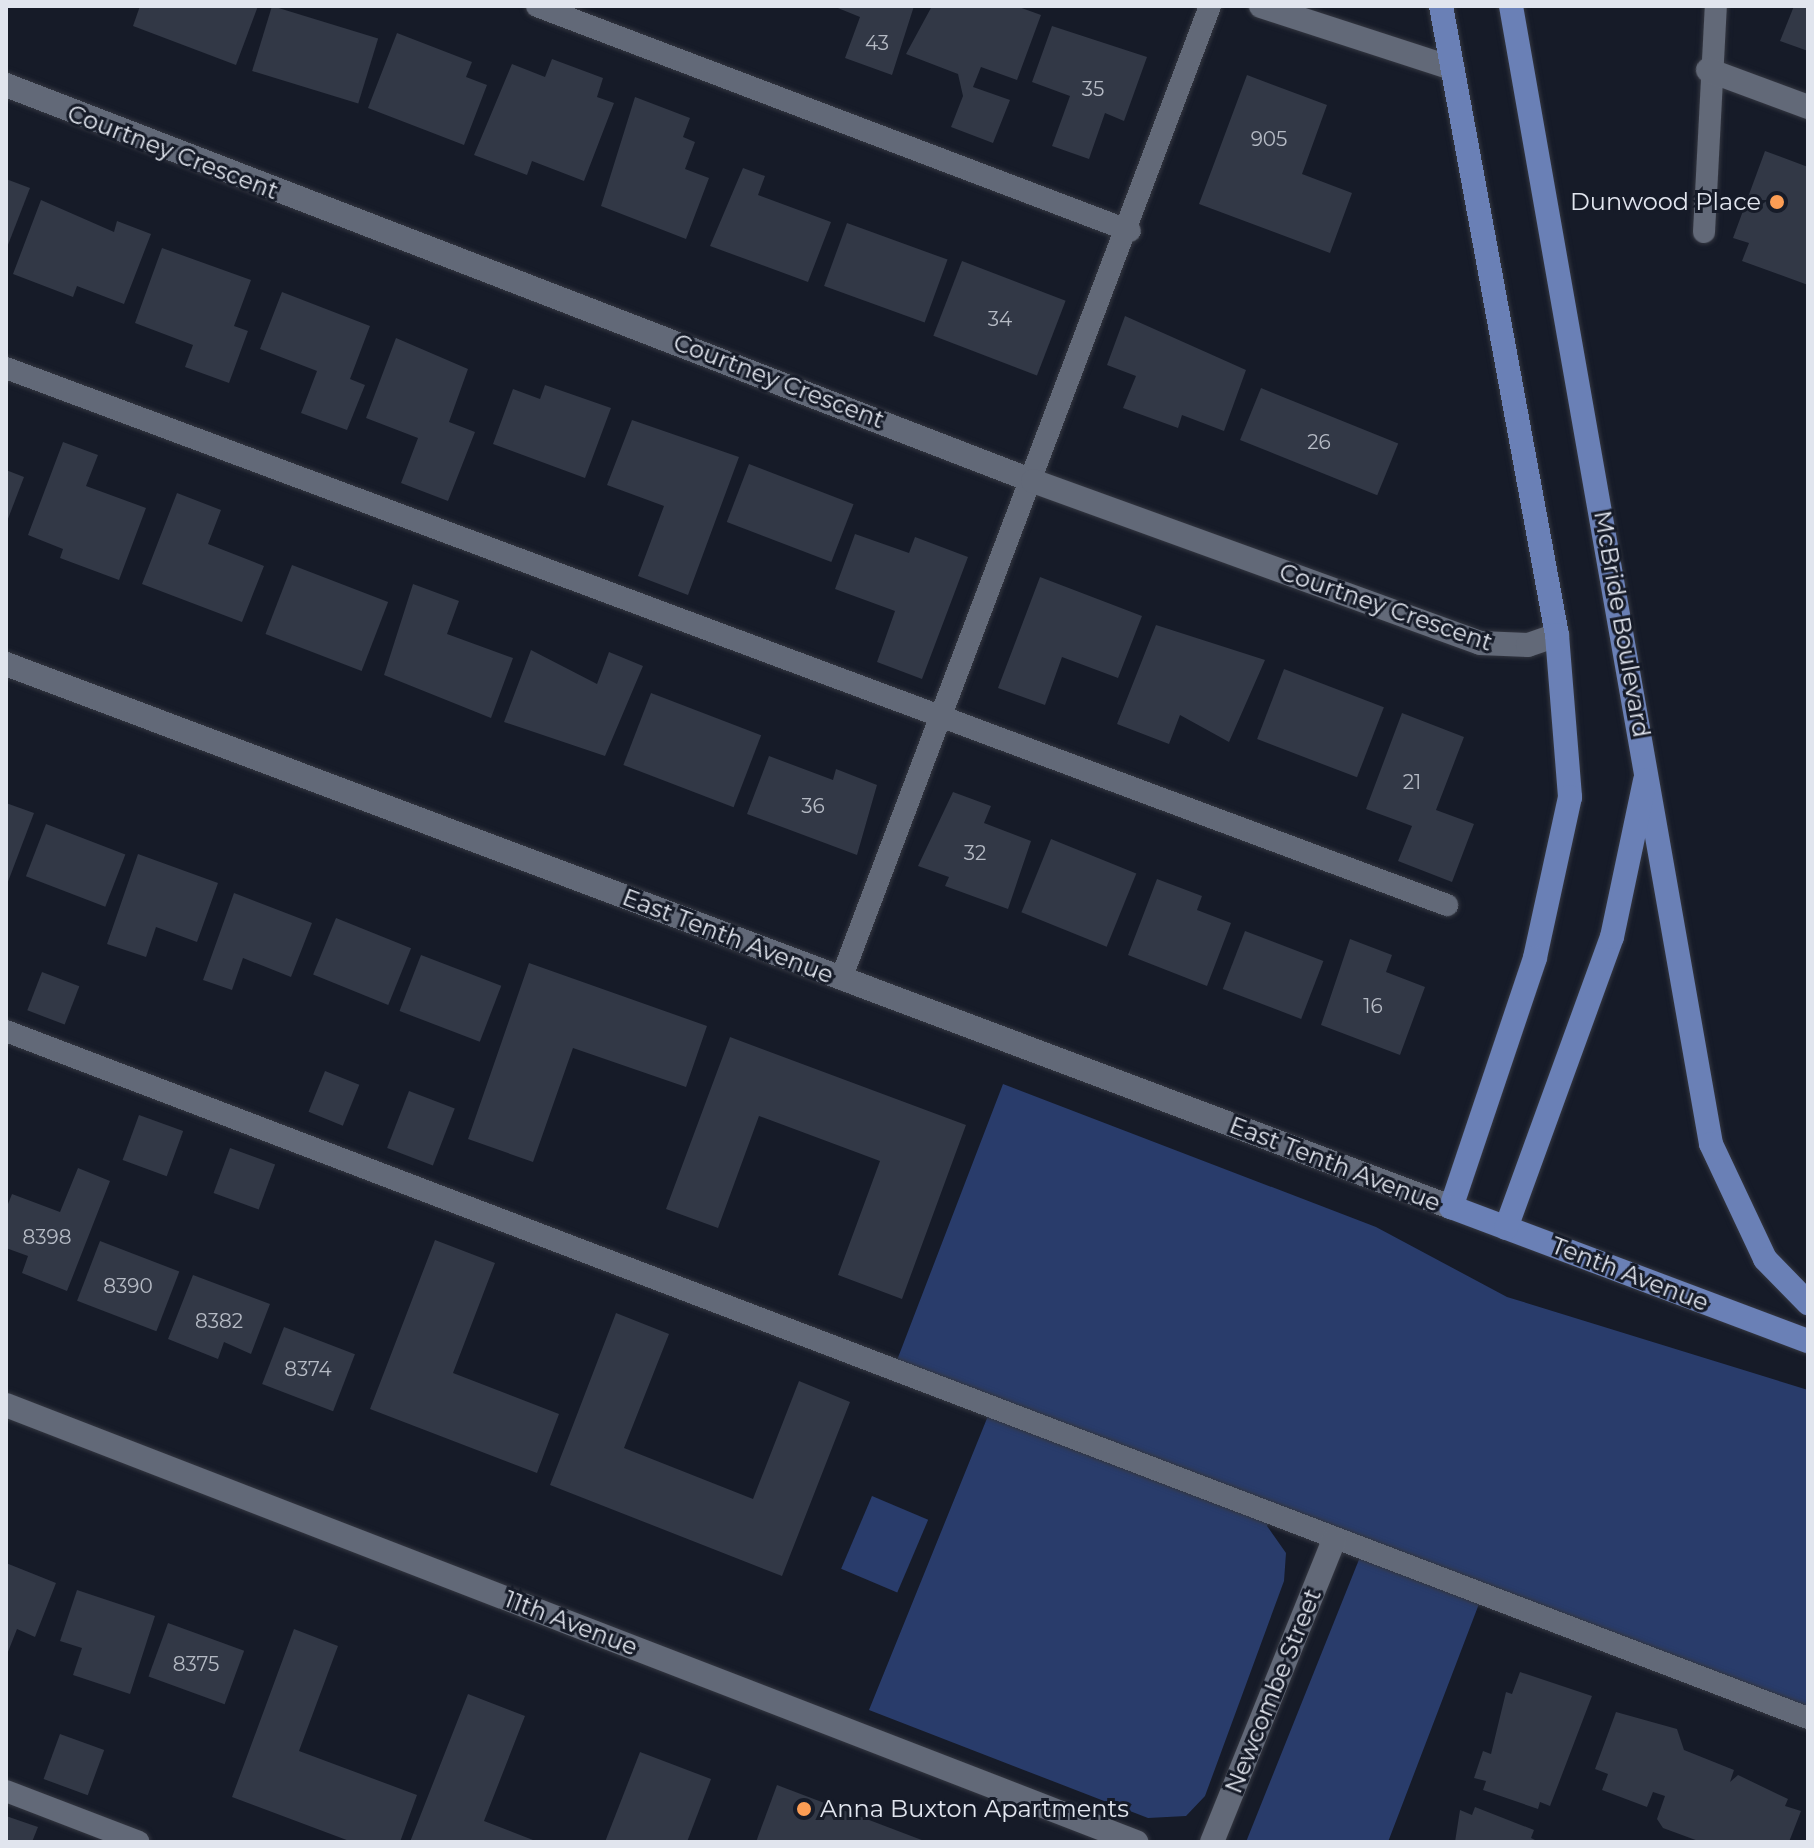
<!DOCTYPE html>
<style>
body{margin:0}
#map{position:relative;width:1814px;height:1848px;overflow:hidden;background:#161b28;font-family:Montserrat,sans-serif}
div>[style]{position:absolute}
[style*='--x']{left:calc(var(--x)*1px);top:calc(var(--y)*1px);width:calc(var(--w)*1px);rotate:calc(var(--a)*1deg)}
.green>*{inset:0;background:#293c6b;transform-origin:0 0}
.building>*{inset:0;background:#323846;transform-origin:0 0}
.roads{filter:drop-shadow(0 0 2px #343741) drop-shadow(0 0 2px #343741)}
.lane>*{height:22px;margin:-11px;padding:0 11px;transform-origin:11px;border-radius:11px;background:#626978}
.street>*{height:24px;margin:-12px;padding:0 12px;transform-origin:12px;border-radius:12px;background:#626978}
.secondary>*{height:24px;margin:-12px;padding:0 12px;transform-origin:12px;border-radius:12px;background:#626978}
.primary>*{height:24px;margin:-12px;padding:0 12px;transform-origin:12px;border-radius:12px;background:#6a80b6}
.dots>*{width:22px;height:22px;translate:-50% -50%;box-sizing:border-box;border:4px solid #161b28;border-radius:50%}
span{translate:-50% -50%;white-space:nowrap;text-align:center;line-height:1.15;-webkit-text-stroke:6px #161b28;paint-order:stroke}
.number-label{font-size:20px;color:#b5bac4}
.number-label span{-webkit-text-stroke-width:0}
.street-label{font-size:24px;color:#e1e5ee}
.poi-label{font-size:24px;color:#e1e5ee}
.right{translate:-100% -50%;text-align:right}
.left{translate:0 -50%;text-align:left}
.frame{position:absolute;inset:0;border:8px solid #e1e5ee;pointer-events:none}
</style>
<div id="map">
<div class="green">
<i style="clip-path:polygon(1003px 1084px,1376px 1227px,1507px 1297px,1808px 1390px,1808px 1718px,1482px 1596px,1388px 1842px,1246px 1842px,1362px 1552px,1273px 1513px,1267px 1526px,1286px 1553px,1284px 1581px,1205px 1796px,1186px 1816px,1148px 1818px,869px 1710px,992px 1406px,894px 1368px)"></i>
<i style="left:872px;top:1496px;width:61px;height:79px;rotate:23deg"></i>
</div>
<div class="building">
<i style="clip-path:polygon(140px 6px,258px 6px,236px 65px,133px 26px)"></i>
<i style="left:272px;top:6px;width:111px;height:68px;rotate:17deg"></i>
<i style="clip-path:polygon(833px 6px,914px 6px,892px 75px,845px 58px,860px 17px)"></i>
<i style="clip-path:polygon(932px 6px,1016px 6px,1041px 15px,1017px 80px,981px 67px,973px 87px,1010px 100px,993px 143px,951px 127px,963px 96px,958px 74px,906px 54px)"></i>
<i style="clip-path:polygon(1794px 6px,1808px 6px,1808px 51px,1780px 41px)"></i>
<i style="clip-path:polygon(1052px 26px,1147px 57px,1124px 121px,1105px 113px,1089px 159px,1052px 146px,1070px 96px,1032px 82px)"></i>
<i style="clip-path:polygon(397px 33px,472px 62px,466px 77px,487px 85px,464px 145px,368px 108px)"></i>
<i style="clip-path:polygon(552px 59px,603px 78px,597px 97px,614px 103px,584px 181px,532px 161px,527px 175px,474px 155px,512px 64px,545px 77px)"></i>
<i style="clip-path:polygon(1247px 75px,1327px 105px,1302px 174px,1352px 193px,1330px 253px,1199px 204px)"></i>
<i style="clip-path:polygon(635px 97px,690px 118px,683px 137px,695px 142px,685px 169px,709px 178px,686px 239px,601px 206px)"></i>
<i style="clip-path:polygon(1765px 151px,1808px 167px,1808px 285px,1742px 261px,1749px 243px,1733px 238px)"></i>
<i style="clip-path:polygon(743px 168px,765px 176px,758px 195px,831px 222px,808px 282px,710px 246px)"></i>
<i style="clip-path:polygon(6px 179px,30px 188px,6px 250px)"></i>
<i style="clip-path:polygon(41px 200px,114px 232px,117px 221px,151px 234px,124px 304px,77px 286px,73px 297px,13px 274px)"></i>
<i style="left:847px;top:223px;width:107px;height:67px;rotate:20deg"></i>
<i style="clip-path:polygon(162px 248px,251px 280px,234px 326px,248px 331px,229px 383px,185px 367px,193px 345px,135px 323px)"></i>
<i style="left:962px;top:261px;width:111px;height:80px;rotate:21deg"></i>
<i style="clip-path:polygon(282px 292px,370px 326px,350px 379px,365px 385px,347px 430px,301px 413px,317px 371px,260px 349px)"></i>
<i style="clip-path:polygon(1125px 316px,1246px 370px,1224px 431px,1182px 415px,1178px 428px,1123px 408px,1136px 376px,1107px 365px)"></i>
<i style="clip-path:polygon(396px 338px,468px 369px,449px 422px,475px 432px,448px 501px,401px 483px,418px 438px,366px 418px)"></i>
<i style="clip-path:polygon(545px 385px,611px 408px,585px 478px,493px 444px,513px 389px,540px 399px)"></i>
<i style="left:1261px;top:388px;width:148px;height:56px;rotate:22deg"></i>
<i style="clip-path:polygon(632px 420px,739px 457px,688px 595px,638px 576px,664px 506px,607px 485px)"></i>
<i style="clip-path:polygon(63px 442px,98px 455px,86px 486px,146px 508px,119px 580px,60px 558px,63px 549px,28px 535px)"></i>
<i style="left:749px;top:464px;width:112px;height:62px;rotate:21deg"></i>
<i style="clip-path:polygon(6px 470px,24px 477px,6px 524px)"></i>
<i style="clip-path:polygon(177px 493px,221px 510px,208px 544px,264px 566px,242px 622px,142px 584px)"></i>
<i style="clip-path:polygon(855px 534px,909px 553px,915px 537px,968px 557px,922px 679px,877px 662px,895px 611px,835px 589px)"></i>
<i style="left:292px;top:565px;width:103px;height:74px;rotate:21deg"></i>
<i style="clip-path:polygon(1040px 577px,1142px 616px,1118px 678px,1062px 657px,1045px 705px,998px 688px)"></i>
<i style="clip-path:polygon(413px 584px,459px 601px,447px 634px,513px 658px,491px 718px,384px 675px)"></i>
<i style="clip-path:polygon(1156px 625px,1265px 660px,1229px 742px,1180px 715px,1169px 744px,1117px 724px)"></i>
<i style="clip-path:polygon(531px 650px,597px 684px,609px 652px,643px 666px,605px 756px,504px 722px)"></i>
<i style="left:1284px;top:669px;width:107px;height:75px;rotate:21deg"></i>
<i style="left:651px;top:693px;width:118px;height:77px;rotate:21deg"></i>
<i style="clip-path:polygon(1402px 713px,1464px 737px,1436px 810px,1474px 824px,1452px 882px,1398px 861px,1412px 826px,1366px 809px)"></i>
<i style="clip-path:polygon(769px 756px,833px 780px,836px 769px,877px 785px,857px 855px,747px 814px)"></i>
<i style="clip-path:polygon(953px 792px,991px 806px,984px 823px,1031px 841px,1008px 909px,945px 886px,949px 877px,918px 866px)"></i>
<i style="clip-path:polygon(6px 803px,34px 813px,6px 887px)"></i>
<i style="left:46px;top:824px;width:85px;height:56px;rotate:21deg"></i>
<i style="left:1051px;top:839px;width:92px;height:79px;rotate:22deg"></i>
<i style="clip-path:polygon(138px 854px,218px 883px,197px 942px,156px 927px,146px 957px,107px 944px)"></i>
<i style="clip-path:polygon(1157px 879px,1202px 896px,1197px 910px,1231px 923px,1207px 986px,1128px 955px)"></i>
<i style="clip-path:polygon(234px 893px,312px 923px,291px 977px,243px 958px,232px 990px,203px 980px)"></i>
<i style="left:336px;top:918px;width:81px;height:61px;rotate:22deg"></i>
<i style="left:1245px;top:931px;width:84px;height:62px;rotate:21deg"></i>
<i style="clip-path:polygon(1350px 939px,1392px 955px,1386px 972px,1425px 987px,1400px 1055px,1321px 1025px)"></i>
<i style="left:421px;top:955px;width:86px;height:60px;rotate:21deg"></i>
<i style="clip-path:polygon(529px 963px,707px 1026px,686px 1087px,573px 1048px,533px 1162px,468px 1139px)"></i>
<i style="left:42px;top:972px;width:40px;height:41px;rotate:21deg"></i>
<i style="clip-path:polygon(730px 1037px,966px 1125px,902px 1299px,838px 1275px,880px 1161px,759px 1116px,718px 1228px,666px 1209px)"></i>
<i style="left:325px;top:1071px;width:37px;height:44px;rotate:22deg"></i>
<i style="left:409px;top:1091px;width:49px;height:61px;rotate:21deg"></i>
<i style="left:139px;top:1115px;width:47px;height:48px;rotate:20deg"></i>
<i style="left:230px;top:1148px;width:48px;height:48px;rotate:20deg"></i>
<i style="clip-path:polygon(78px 1168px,110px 1181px,67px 1291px,22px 1273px,28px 1256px,6px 1248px,6px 1209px,12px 1194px,60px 1212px)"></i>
<i style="clip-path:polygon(435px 1240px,495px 1263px,453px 1373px,559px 1414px,537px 1473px,370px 1409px)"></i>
<i style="left:100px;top:1241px;width:85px;height:64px;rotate:21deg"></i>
<i style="clip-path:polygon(193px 1275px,270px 1304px,251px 1354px,224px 1342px,218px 1359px,168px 1339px)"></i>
<i style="clip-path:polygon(616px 1313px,669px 1334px,624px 1448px,753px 1499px,799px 1381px,850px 1402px,782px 1576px,550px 1485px)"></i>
<i style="left:284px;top:1327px;width:76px;height:61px;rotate:21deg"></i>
<i style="clip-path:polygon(6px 1563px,56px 1583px,35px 1637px,17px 1629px,6px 1657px)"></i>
<i style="clip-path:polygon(77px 1590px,155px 1616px,130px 1694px,73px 1675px,82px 1648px,60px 1641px)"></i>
<i style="left:168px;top:1623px;width:81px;height:57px;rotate:20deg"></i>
<i style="clip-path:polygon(294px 1629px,338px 1646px,299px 1751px,417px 1795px,400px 1842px,352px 1842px,232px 1797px)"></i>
<i style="clip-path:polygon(1520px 1672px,1592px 1696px,1550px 1806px,1540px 1802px,1538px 1809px,1483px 1790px,1486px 1781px,1474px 1778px,1483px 1751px,1491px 1754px,1506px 1692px,1512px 1694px)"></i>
<i style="clip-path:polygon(468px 1694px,525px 1716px,484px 1821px,538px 1842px,410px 1842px)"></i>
<i style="clip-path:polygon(1616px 1712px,1677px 1729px,1684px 1750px,1734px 1770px,1730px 1782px,1738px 1775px,1788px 1799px,1785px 1806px,1801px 1811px,1789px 1842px,1701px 1842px,1663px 1828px,1657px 1819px,1665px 1796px,1653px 1792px,1647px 1807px,1602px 1790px,1608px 1774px,1595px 1769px)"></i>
<i style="left:60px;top:1734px;width:47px;height:48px;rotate:20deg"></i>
<i style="clip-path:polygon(640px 1752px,711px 1779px,687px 1842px,605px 1842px)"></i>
<i style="clip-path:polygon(777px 1785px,927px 1842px,756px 1842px)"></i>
<i style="clip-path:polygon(1475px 1807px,1534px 1830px,1531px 1838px,1539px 1842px,1455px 1842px,1460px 1810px,1472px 1815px)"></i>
<i style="clip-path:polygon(6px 1816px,38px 1827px,32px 1842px,6px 1842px)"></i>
</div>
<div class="roads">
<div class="lane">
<i style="--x:537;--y:6;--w:634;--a:20.78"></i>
<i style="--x:1704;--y:232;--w:226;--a:-87"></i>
<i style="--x:6;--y:368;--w:1538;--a:20.44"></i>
<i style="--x:841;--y:979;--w:1041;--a:-69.23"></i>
<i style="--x:6;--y:1031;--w:1929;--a:20.87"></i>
<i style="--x:6;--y:1791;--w:142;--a:21"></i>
</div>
<div class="street">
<i style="--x:1261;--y:6;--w:201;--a:18"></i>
<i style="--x:1708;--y:70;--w:107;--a:20.3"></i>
<i style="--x:6;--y:85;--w:1101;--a:21.09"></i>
<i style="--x:1033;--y:481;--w:475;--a:19.9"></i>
<i style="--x:1480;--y:643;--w:48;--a:2.4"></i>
<i style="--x:1528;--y:645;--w:31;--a:-19"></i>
<i style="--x:6;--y:1405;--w:1212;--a:21.14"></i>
<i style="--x:1212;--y:1842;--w:326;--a:-68"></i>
</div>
<div class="secondary">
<i style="--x:6;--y:664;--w:1544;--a:20.6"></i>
</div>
<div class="primary">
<i style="--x:1441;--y:6;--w:640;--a:79.55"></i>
<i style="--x:1557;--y:635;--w:163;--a:85.4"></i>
<i style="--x:1570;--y:797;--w:165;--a:102.3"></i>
<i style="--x:1535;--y:958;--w:263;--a:108.6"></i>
<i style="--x:1451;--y:1207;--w:381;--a:20.6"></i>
<i style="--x:1511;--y:6;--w:1155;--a:80.03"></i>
<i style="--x:1711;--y:1144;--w:127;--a:64.8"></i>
<i style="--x:1765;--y:1259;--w:62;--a:45.7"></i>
<i style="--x:1506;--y:1228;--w:310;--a:-70"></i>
<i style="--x:1612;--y:937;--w:160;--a:-78.1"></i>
</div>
</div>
<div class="dots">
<i style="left:1777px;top:202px;background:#fc9d54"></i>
<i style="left:804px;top:1809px;background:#fc9d54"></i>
</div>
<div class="number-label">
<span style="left:877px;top:43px">43</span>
<span style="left:1093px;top:89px">35</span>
<span style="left:1269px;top:139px">905</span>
<span style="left:1000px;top:319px">34</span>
<span style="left:1319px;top:442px">26</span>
<span style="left:1412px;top:782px">21</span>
<span style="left:813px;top:806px">36</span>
<span style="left:975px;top:853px">32</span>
<span style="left:1373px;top:1006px">16</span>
<span style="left:47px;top:1237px">8398</span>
<span style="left:128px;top:1286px">8390</span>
<span style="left:219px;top:1321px">8382</span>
<span style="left:308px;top:1369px">8374</span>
<span style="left:196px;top:1664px">8375</span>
</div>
<div class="street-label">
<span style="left:173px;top:152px;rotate:21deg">Courtney Crescent</span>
<span style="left:779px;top:381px;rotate:21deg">Courtney Crescent</span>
<span style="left:1386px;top:607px;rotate:19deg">Courtney Crescent</span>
<span style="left:1622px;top:624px;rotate:80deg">McBride Boulevard</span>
<span style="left:728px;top:936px;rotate:21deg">East Tenth Avenue</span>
<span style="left:1335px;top:1164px;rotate:21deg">East Tenth Avenue</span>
<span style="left:1630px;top:1274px;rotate:21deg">Tenth Avenue</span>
<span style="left:571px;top:1623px;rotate:21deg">11th Avenue</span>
<span style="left:1273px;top:1691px;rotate:-68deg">Newcombe Street</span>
</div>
<div class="poi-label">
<span class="right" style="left:1761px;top:202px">Dunwood Place</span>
<span class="left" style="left:820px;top:1809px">Anna Buxton Apartments</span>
</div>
<div class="frame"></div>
</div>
